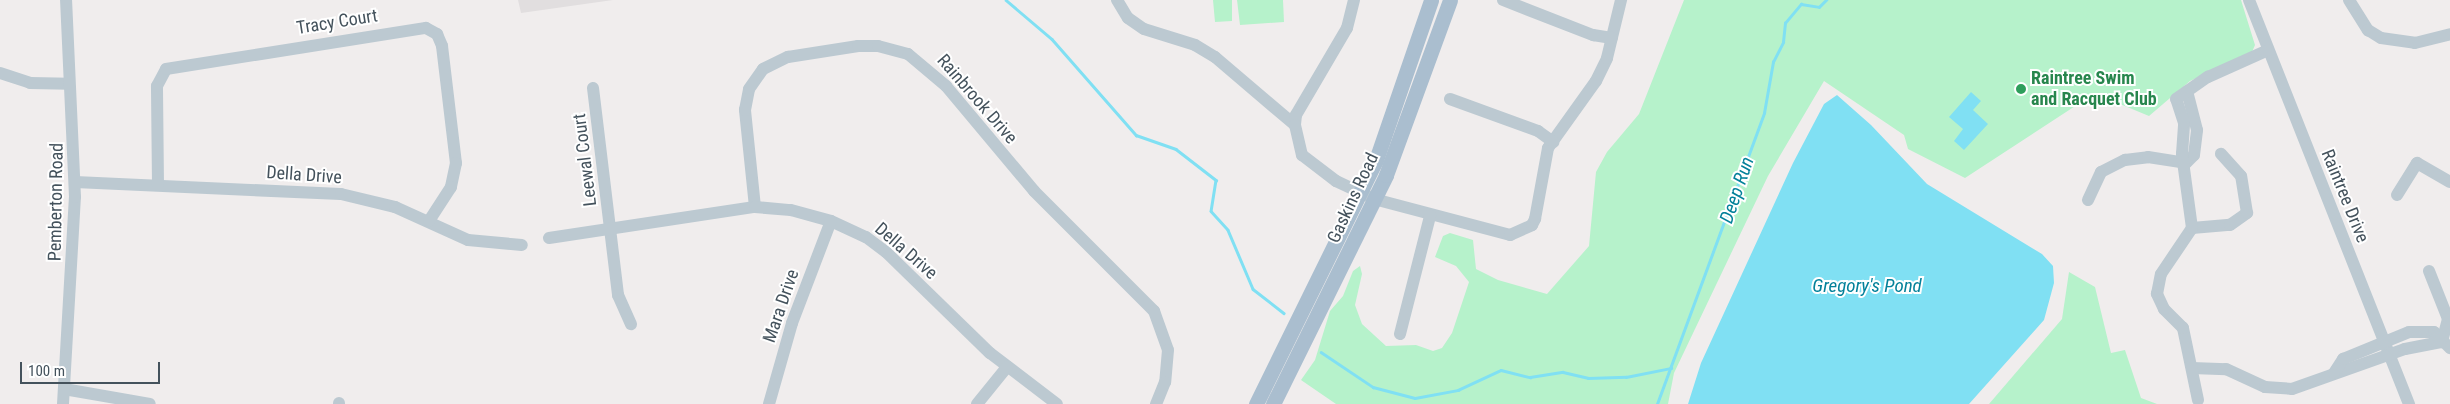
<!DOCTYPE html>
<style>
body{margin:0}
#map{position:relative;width:2450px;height:404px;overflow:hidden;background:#f0eded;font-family:"Roboto Condensed",sans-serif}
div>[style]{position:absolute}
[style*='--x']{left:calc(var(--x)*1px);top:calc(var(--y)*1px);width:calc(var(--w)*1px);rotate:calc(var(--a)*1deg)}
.education>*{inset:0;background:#e1dedf}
.green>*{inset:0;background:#b6f2cb}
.water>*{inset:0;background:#80e0f3}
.stream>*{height:2.5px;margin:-1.25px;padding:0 1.25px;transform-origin:1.25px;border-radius:1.25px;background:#80e0f3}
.minor>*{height:12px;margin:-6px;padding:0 6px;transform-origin:6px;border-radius:6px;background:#bcc9d1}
.major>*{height:15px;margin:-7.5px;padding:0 7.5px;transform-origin:7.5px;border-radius:7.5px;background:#aabecf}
.dots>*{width:14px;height:14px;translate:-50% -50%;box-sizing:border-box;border:2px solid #fff;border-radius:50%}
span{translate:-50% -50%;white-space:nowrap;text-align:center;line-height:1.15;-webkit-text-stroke:4px #fff;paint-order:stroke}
.street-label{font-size:18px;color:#44525c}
.leisure-label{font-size:18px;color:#27864d;font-weight:700}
.left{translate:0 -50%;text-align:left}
.water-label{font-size:19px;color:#03819a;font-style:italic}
.scale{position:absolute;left:20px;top:362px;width:140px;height:22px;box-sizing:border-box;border:2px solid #44525c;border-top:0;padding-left:6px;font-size:15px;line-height:18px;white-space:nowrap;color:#44525c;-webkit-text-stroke:4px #fff;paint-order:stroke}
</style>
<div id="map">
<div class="education">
<i style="clip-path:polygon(518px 0,613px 0,521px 13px)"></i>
</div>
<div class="green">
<i style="clip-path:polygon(1213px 0,1232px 0,1232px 21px,1215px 22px)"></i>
<i style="clip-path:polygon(1237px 0,1283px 0,1284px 22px,1240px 25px)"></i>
<i style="clip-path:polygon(1684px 0,2241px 0,2255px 45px,2252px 52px,2190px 81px,2149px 116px,2103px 97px,2086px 99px,1965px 178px,1908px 149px,1904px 135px,1824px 81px,1768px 176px,1674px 373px,1668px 404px,1336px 404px,1301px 380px,1315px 360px,1330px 311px,1343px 296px,1353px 271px,1360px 266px,1362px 274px,1355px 305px,1362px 324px,1386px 346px,1416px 345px,1433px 351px,1442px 348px,1452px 333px,1469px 282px,1456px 266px,1435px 257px,1443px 236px,1450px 233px,1473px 240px,1476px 269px,1498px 280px,1547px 294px,1589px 246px,1596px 172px,1607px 152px,1639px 114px)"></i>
<i style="clip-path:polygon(2069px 272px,2095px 287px,2111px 353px,2125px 350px,2141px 398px,2157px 404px,1989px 404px,2062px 319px)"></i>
</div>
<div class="water">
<i style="clip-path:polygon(1971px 92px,1981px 101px,1973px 110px,1988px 124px,1964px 150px,1954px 141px,1963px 129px,1949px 117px)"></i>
<i style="clip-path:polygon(1837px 95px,1871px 125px,1927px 184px,2042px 254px,2053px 266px,2054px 283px,2044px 320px,1969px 404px,1688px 404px,1701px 363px,1793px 163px,1824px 104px)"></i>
</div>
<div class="stream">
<i style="--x:1006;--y:0;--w:60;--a:40.3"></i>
<i style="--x:1052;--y:39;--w:128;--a:48.8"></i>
<i style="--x:1136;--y:135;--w:42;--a:19.3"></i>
<i style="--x:1176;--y:149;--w:51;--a:37.8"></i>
<i style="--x:1216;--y:180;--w:31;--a:99"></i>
<i style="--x:1211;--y:211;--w:25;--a:48"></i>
<i style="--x:1228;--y:230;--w:64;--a:67"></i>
<i style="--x:1253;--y:289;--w:39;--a:38"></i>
<i style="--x:1321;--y:352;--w:63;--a:33.9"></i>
<i style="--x:1373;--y:387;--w:43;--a:14.7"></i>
<i style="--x:1415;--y:398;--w:44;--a:-10.5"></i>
<i style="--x:1458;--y:390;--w:47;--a:-24.9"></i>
<i style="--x:1501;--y:370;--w:30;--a:14"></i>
<i style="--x:1530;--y:377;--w:33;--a:-9"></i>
<i style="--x:1563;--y:372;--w:26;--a:13"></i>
<i style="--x:1588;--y:378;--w:38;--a:-2"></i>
<i style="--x:1626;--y:377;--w:46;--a:-11.3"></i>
<i style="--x:1657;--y:404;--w:310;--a:-69.8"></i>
<i style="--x:1764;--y:113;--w:52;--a:-80"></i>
<i style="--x:1773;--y:62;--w:22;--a:-63"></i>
<i style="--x:1783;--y:42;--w:19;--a:-84"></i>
<i style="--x:1785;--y:23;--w:25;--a:-50"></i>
<i style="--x:1801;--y:4;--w:18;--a:9"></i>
<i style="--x:1819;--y:7;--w:10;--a:-45"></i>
</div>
<div class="minor">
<i style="--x:1117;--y:0;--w:21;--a:59"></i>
<i style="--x:1128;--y:18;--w:19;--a:35"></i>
<i style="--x:1144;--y:29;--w:53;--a:17.4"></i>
<i style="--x:1195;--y:45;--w:23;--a:31"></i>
<i style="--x:1215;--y:57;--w:105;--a:40.4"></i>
<i style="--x:1354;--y:0;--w:29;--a:104"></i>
<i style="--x:1347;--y:28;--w:101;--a:120.4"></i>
<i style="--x:1296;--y:115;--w:10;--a:96"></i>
<i style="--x:1295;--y:125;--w:31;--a:77"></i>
<i style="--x:1302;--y:155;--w:43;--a:37.4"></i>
<i style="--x:1336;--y:181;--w:42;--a:25.3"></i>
<i style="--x:1374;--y:199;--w:141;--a:14.8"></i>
<i style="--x:1510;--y:235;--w:24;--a:-24"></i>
<i style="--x:1532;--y:225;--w:7;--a:-63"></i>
<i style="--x:1535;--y:219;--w:72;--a:-79.6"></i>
<i style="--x:1548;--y:148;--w:82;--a:-54.4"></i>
<i style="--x:1596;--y:81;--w:25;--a:-64"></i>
<i style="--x:1607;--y:58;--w:60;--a:-76.4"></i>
<i style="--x:1503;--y:0;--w:97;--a:21.3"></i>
<i style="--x:1593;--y:35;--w:19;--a:9"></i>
<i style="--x:2249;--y:0;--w:435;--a:68.4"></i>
<i style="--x:2349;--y:0;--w:36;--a:58"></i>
<i style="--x:2368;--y:30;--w:15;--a:32"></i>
<i style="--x:2381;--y:38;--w:34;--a:8"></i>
<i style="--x:2415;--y:43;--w:36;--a:-14"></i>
<i style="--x:0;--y:73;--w:32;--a:18"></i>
<i style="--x:30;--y:83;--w:39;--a:1"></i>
<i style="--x:593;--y:88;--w:209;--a:83.1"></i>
<i style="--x:618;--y:295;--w:32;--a:66"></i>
<i style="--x:1450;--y:99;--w:94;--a:20"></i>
<i style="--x:1538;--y:131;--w:19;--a:36"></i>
<i style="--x:2186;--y:163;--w:11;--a:-45"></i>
<i style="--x:2194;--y:155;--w:25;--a:-83"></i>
<i style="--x:2197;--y:130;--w:40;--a:-104.4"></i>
<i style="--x:75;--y:182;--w:266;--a:2.6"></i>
<i style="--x:341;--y:194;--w:56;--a:13.5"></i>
<i style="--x:395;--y:207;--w:80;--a:24.3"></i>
<i style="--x:468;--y:240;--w:54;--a:5.3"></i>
<i style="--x:158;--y:185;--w:99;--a:-90.6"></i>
<i style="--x:157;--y:86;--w:19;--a:-62"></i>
<i style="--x:166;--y:69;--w:263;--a:-9"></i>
<i style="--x:426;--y:28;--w:13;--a:29"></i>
<i style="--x:437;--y:34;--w:13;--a:67"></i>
<i style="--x:442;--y:46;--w:118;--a:83.2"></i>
<i style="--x:456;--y:163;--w:25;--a:102"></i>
<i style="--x:451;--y:187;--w:40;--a:122.9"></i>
<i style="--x:2397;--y:195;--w:38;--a:-58"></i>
<i style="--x:2417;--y:163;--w:38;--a:30"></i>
<i style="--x:2088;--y:200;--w:31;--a:-65"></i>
<i style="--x:2101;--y:172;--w:27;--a:-27"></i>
<i style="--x:2125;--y:160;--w:23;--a:-7"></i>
<i style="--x:2148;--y:157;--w:38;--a:9"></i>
<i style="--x:755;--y:207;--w:98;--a:-95.9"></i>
<i style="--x:745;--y:110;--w:21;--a:-79"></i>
<i style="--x:749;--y:89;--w:24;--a:-55"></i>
<i style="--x:763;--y:69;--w:28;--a:-26"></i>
<i style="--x:788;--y:57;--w:71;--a:-8.9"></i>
<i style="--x:858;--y:46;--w:20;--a:0"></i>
<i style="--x:878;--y:46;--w:31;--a:15"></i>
<i style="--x:908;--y:54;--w:50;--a:40.1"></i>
<i style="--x:946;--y:86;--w:137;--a:50"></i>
<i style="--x:1034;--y:191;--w:170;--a:45"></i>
<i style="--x:1154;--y:311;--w:41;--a:70.3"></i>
<i style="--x:1168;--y:350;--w:32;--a:95"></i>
<i style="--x:1165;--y:382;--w:24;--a:112"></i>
<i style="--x:2192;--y:228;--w:38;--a:-5"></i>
<i style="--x:2230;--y:225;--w:21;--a:-35"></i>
<i style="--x:2247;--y:213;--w:37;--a:-99"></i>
<i style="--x:2241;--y:176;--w:30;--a:-132"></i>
<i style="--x:549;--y:238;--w:208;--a:-8.6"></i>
<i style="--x:755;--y:207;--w:36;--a:5"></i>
<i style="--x:791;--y:210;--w:41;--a:15.4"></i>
<i style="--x:831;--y:221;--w:38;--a:25"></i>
<i style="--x:866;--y:237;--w:25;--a:37"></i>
<i style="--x:886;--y:252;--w:145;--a:44.2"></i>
<i style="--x:990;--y:353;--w:84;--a:37.3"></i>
<i style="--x:2429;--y:271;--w:52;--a:68.4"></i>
<i style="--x:2448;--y:319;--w:24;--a:105"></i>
<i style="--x:1400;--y:334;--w:122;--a:-75.7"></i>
<i style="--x:2192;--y:368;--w:34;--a:2"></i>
<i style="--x:2226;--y:369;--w:43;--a:24.8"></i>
<i style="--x:2265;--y:387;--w:27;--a:4"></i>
<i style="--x:2292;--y:389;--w:120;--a:-19.5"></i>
<i style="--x:2405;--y:349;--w:38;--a:-11"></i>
<i style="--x:2334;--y:373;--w:17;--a:-57"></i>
<i style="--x:2343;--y:359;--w:71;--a:-22.2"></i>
<i style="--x:2409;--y:332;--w:25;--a:0"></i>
<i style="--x:2434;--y:332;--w:23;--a:45"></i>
<i style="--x:64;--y:389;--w:87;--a:9.9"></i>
<i style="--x:2198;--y:400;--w:74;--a:-101.8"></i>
<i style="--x:2183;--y:328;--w:27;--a:-135"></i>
<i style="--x:2164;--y:309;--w:17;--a:-115"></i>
<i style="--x:2157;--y:294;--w:20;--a:-79"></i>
<i style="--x:2161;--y:274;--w:55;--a:-56"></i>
<i style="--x:2192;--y:228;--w:75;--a:-97.7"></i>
<i style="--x:2182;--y:154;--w:31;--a:-86"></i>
<i style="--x:2184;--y:123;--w:25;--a:-108"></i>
<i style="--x:2176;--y:99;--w:39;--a:-35"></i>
<i style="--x:2208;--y:77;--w:66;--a:-24.2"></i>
<i style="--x:339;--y:403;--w:1;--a:90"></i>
<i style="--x:63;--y:404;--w:207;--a:-86.7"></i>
<i style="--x:75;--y:197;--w:197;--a:-92.6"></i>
<i style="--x:769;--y:404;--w:84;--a:-74.1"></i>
<i style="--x:792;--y:323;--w:109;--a:-69.1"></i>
<i style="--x:977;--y:404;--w:48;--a:-51"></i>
</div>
<div class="major">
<i style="--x:1256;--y:404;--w:272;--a:-63.8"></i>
<i style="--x:1376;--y:160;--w:169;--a:-71"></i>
<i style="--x:1273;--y:404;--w:255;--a:-63.7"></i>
<i style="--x:1386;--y:175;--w:186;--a:-69.9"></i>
</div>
<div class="dots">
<i style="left:2021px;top:89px;background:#2e9e5b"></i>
</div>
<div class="street-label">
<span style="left:337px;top:22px;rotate:-9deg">Tracy Court</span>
<span style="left:977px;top:99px;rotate:49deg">Rainbrook Drive</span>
<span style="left:585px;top:160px;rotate:-97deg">Leewal Court</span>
<span style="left:304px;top:175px;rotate:4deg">Della Drive</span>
<span style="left:2345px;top:196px;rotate:68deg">Raintree Drive</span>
<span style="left:1353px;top:198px;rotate:-65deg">Gaskins Road</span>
<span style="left:56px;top:202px;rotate:-89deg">Pemberton Road</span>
<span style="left:906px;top:251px;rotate:41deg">Della Drive</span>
<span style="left:781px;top:306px;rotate:-71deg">Mara Drive</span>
</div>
<div class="leisure-label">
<span class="left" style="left:2031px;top:89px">Raintree Swim<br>and Racquet Club</span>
</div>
<div class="water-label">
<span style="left:1737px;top:190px;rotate:-71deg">Deep Run</span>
<span style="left:1867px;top:286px">Gregory's Pond</span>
</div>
<div class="scale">100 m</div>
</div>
